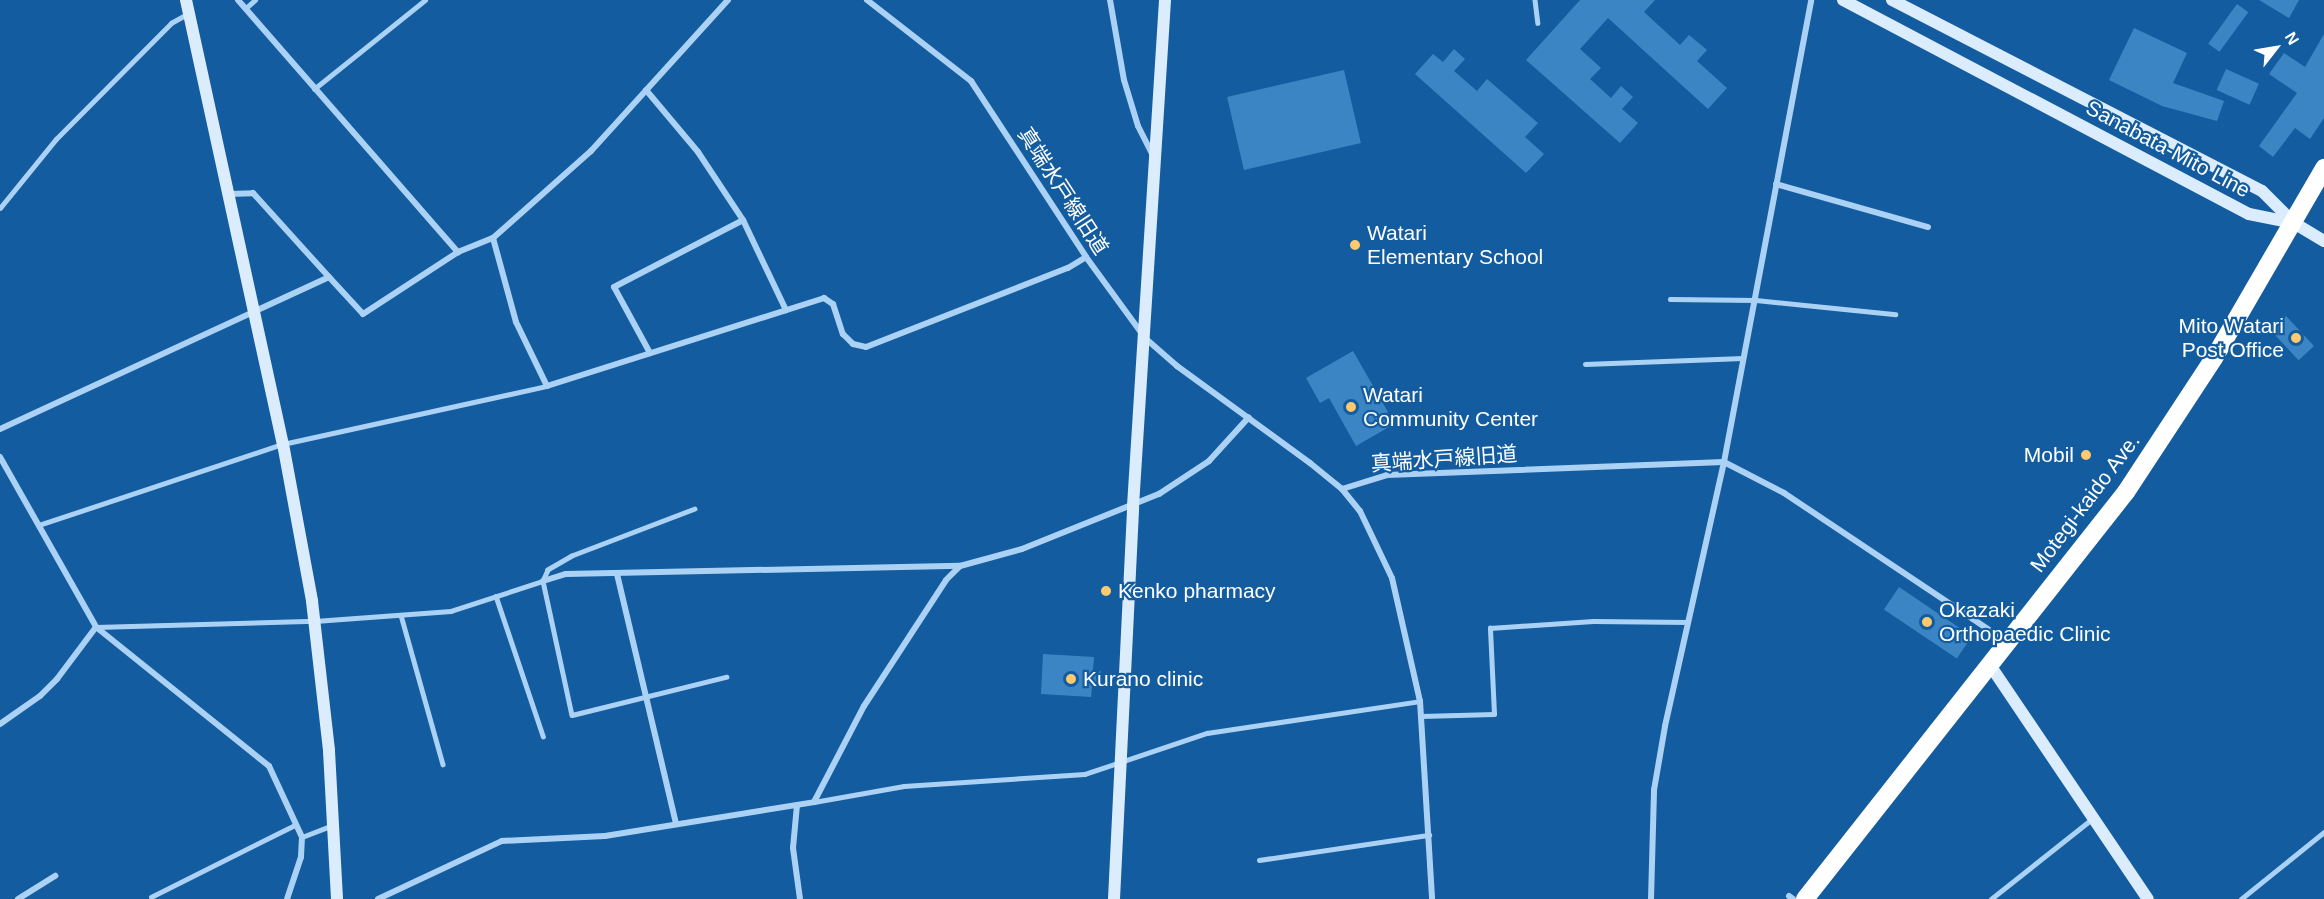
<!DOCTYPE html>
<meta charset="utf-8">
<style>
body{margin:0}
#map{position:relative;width:2324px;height:899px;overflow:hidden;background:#135c9f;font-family:Arial,"Noto Sans JP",sans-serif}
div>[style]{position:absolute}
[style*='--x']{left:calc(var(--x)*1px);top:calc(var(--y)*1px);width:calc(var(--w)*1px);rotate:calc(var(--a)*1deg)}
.building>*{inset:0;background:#3c85c5;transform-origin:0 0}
.lane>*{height:4.5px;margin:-2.25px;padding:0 2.25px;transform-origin:2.25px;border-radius:2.25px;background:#abd2f4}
.street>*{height:6px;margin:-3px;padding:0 3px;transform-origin:3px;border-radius:3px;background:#abd2f4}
.secondary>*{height:12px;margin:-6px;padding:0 6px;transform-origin:6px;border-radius:6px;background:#dbecfd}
.highway>*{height:18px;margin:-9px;padding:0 9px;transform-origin:9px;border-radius:9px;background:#fff}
.dots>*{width:16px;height:16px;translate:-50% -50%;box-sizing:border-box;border:3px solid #135c9f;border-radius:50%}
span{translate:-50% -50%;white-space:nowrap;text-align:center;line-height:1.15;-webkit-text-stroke:4.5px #135c9f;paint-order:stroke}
.street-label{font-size:21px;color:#fff}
.poi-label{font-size:21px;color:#fff}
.left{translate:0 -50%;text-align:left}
.right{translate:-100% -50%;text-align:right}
.north{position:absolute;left:2246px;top:18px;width:60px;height:60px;-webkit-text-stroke:4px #135c9f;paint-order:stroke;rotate:59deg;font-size:16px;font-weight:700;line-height:24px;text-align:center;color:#fff}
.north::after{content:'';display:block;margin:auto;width:21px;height:27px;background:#fff;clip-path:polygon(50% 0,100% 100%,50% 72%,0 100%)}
</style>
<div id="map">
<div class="building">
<i style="clip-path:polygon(1580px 0,1655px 0,1644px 12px,1680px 45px,1689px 35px,1707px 50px,1697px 61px,1727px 88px,1708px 109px,1608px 18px,1580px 49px,1601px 68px,1590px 79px,1611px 98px,1621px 86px,1633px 97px,1622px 109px,1638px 123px,1620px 143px,1526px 60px)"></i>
<i style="clip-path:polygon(2259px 0,2299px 0,2289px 18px)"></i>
<i style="left:2237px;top:4px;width:14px;height:49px;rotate:36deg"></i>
<i style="clip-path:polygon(2134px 28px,2187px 53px,2173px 83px,2224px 101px,2217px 121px,2162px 106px,2109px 80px)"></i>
<i style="clip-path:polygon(2324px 34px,2324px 118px,2310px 139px,2295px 128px,2273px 157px,2259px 146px,2297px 93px,2269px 74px,2284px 53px,2305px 67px)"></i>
<i style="clip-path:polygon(1454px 49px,1465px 59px,1454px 71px,1477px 91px,1487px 79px,1538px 123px,1525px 137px,1544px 154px,1526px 173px,1415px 74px,1433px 54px,1443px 62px)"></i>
<i style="left:2226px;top:69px;width:36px;height:23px;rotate:24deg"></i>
<i style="left:1344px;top:70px;width:75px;height:120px;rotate:77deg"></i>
<i style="left:2286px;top:316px;width:41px;height:21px;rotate:47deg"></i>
<i style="clip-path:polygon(1353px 351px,1388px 412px,1382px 415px,1389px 427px,1356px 446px,1329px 398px,1320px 403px,1306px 378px)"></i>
<i style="left:1899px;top:587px;width:88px;height:27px;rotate:34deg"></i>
<i style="clip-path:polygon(1043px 654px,1094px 657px,1093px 670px,1101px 670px,1100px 688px,1092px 687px,1091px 697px,1041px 694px)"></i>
</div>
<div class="lane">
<i style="--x:1535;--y:0;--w:23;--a:83"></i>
<i style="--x:246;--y:8;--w:12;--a:-42"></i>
<i style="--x:314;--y:89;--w:142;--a:-38.7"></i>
<i style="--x:0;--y:208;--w:89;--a:-50.9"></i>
<i style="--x:56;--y:139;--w:163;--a:-45.2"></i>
<i style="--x:171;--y:23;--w:18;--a:-29"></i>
<i style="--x:1670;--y:299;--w:86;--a:0.7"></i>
<i style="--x:1756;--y:300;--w:140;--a:5.8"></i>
<i style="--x:1585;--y:364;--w:158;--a:-2.2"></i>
<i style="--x:695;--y:509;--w:132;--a:159.1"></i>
<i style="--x:572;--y:556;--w:28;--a:150"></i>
<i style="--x:548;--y:570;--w:12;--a:114"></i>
<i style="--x:543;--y:581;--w:137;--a:77.8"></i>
<i style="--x:572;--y:715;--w:159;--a:-13.9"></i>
<i style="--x:39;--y:525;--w:257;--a:-18.4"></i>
<i style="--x:283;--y:444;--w:270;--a:-12.4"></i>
<i style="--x:496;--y:596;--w:148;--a:71.4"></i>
<i style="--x:401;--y:615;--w:155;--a:74.3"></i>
<i style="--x:96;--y:627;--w:219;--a:-1.6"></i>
<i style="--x:315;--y:621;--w:136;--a:-4.2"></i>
<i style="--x:451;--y:611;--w:97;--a:-18.1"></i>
<i style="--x:1421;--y:716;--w:73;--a:-1.6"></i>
<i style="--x:1494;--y:714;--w:86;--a:-92.7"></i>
<i style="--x:1490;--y:628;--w:103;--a:-3.9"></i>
<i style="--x:1593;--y:621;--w:95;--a:0.6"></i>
<i style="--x:814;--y:802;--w:91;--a:-10.1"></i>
<i style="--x:904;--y:786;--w:181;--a:-3.8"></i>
<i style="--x:1085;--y:774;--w:129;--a:-18.6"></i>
<i style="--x:1207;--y:733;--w:215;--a:-8.5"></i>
<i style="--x:302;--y:837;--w:31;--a:-21"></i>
<i style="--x:1259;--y:860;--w:172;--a:-8.4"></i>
<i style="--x:151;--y:897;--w:161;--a:-26.6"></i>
<i style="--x:1991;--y:899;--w:129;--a:-38.4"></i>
<i style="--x:2241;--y:899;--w:107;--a:-38.9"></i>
</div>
<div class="street">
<i style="--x:238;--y:0;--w:335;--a:48.9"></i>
<i style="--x:458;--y:252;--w:38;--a:-22"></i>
<i style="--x:493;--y:238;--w:131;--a:-41.6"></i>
<i style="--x:591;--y:151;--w:204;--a:-47.8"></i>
<i style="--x:867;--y:0;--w:132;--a:37.9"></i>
<i style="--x:971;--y:81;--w:210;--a:56.8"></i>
<i style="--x:1086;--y:257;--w:100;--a:53.9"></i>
<i style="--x:1145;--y:338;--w:43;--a:41.2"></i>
<i style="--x:1177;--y:366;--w:165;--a:36.1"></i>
<i style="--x:1310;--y:463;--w:41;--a:39.1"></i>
<i style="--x:1342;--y:489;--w:28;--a:51"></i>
<i style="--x:1360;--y:511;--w:74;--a:64.5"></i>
<i style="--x:1392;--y:578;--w:126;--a:77.2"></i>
<i style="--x:1420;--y:701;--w:198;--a:86.5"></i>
<i style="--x:1110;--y:0;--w:81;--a:80.1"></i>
<i style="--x:1124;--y:80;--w:48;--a:73.1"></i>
<i style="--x:1138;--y:126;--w:34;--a:63"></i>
<i style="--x:646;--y:90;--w:81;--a:50"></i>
<i style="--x:698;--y:152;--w:82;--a:56.5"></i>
<i style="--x:743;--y:220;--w:100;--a:64.5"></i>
<i style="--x:1776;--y:184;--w:158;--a:15.8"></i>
<i style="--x:229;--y:194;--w:24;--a:-2"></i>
<i style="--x:253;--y:193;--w:113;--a:47.9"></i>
<i style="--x:493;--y:238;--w:87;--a:74.7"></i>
<i style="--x:516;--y:322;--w:71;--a:64.2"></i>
<i style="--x:547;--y:386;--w:291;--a:-17.6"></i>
<i style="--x:824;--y:298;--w:11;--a:34"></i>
<i style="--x:833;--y:304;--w:32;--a:72"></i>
<i style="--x:843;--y:334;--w:14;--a:45"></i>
<i style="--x:853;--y:344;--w:13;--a:13"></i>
<i style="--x:866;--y:347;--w:217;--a:-21.4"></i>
<i style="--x:1068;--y:268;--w:21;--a:-31"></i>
<i style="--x:650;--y:353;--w:75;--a:-118.6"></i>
<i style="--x:614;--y:287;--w:145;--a:-27.4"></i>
<i style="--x:0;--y:429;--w:362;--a:-24.8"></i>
<i style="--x:329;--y:277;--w:50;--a:47.4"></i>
<i style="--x:363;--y:314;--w:113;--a:-33.1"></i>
<i style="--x:0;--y:457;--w:195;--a:60.5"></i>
<i style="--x:96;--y:627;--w:222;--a:38.8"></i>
<i style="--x:269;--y:766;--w:78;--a:65.1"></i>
<i style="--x:302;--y:837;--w:20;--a:93"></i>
<i style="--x:301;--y:857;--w:44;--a:108.4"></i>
<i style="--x:1342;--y:489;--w:47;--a:-17.3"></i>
<i style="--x:1387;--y:475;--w:337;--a:-2.2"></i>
<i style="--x:1724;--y:462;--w:68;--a:27.3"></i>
<i style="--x:1784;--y:493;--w:267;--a:33.7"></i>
<i style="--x:617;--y:574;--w:257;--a:76.7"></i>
<i style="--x:543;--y:581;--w:24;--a:-17"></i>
<i style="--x:566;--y:574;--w:394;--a:-1.2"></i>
<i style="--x:960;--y:566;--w:64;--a:-15.3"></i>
<i style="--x:1022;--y:549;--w:148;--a:-21.9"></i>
<i style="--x:1159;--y:494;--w:60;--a:-33.4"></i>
<i style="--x:1209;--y:461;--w:59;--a:-47.7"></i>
<i style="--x:0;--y:724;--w:49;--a:-35"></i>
<i style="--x:40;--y:696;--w:24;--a:-45"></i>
<i style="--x:57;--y:679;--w:65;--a:-53.1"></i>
<i style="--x:797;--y:805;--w:43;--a:95.3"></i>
<i style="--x:793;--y:848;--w:51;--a:82.2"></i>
<i style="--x:1789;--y:896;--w:5;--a:37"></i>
<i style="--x:18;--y:899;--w:44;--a:-31.9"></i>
<i style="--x:378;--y:899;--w:137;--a:-25.1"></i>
<i style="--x:502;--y:841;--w:103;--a:-2.8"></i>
<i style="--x:605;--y:836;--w:212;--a:-9.2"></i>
<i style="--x:814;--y:802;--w:108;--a:-62.5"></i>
<i style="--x:864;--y:706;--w:150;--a:-56.9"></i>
<i style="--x:946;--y:580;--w:20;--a:-45"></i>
<i style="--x:1651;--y:899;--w:109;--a:-88.4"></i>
<i style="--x:1654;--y:790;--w:65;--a:-80.2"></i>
<i style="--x:1665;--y:726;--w:271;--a:-77.4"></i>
<i style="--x:1724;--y:462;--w:470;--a:-79.3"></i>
</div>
<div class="secondary">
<i style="--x:186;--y:0;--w:454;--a:77.7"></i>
<i style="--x:283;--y:444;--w:160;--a:79.5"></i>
<i style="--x:312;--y:601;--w:151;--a:83.5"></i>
<i style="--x:329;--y:751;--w:148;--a:86.9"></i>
<i style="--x:1843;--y:0;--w:459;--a:27.8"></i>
<i style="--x:2249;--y:214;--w:46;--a:11.3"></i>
<i style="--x:1892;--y:0;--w:416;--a:27.3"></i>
<i style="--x:2262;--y:191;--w:45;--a:45"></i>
<i style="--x:2294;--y:223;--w:35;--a:31"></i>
<i style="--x:1990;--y:665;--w:282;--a:56"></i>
<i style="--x:1114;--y:899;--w:393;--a:-87.2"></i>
<i style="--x:1133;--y:506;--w:507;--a:-86.38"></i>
</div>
<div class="highway">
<i style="--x:1805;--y:899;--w:518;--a:-51.74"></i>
<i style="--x:2126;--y:492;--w:160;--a:-56.7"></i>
<i style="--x:2214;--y:358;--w:220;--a:-59.9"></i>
</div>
<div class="dots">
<i style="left:1355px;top:245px;background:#ffc96e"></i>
<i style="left:2296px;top:338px;background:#ffc96e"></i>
<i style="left:1351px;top:407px;background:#ffc96e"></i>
<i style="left:2086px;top:455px;background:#ffc96e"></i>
<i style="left:1106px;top:591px;background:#ffc96e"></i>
<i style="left:1927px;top:622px;background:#ffc96e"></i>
<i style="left:1071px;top:679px;background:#ffc96e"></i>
</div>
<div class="street-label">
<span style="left:2168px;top:149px;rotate:28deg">Sanabata-Mito Line</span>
<span style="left:1063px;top:191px;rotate:57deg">真端水戸線旧道</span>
<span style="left:1444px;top:459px;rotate:-4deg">真端水戸線旧道</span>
<span style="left:2085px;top:503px;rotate:-53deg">Motegi-kaido Ave.</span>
</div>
<div class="poi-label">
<span class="left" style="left:1367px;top:245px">Watari<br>Elementary School</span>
<span class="right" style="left:2284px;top:338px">Mito Watari<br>Post Office</span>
<span class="left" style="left:1363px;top:407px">Watari<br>Community Center</span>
<span class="right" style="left:2074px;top:455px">Mobil</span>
<span class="left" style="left:1118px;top:591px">Kenko pharmacy</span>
<span class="left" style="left:1939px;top:622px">Okazaki<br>Orthopaedic Clinic</span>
<span class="left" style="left:1083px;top:679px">Kurano clinic</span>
</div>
<div class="north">N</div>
</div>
